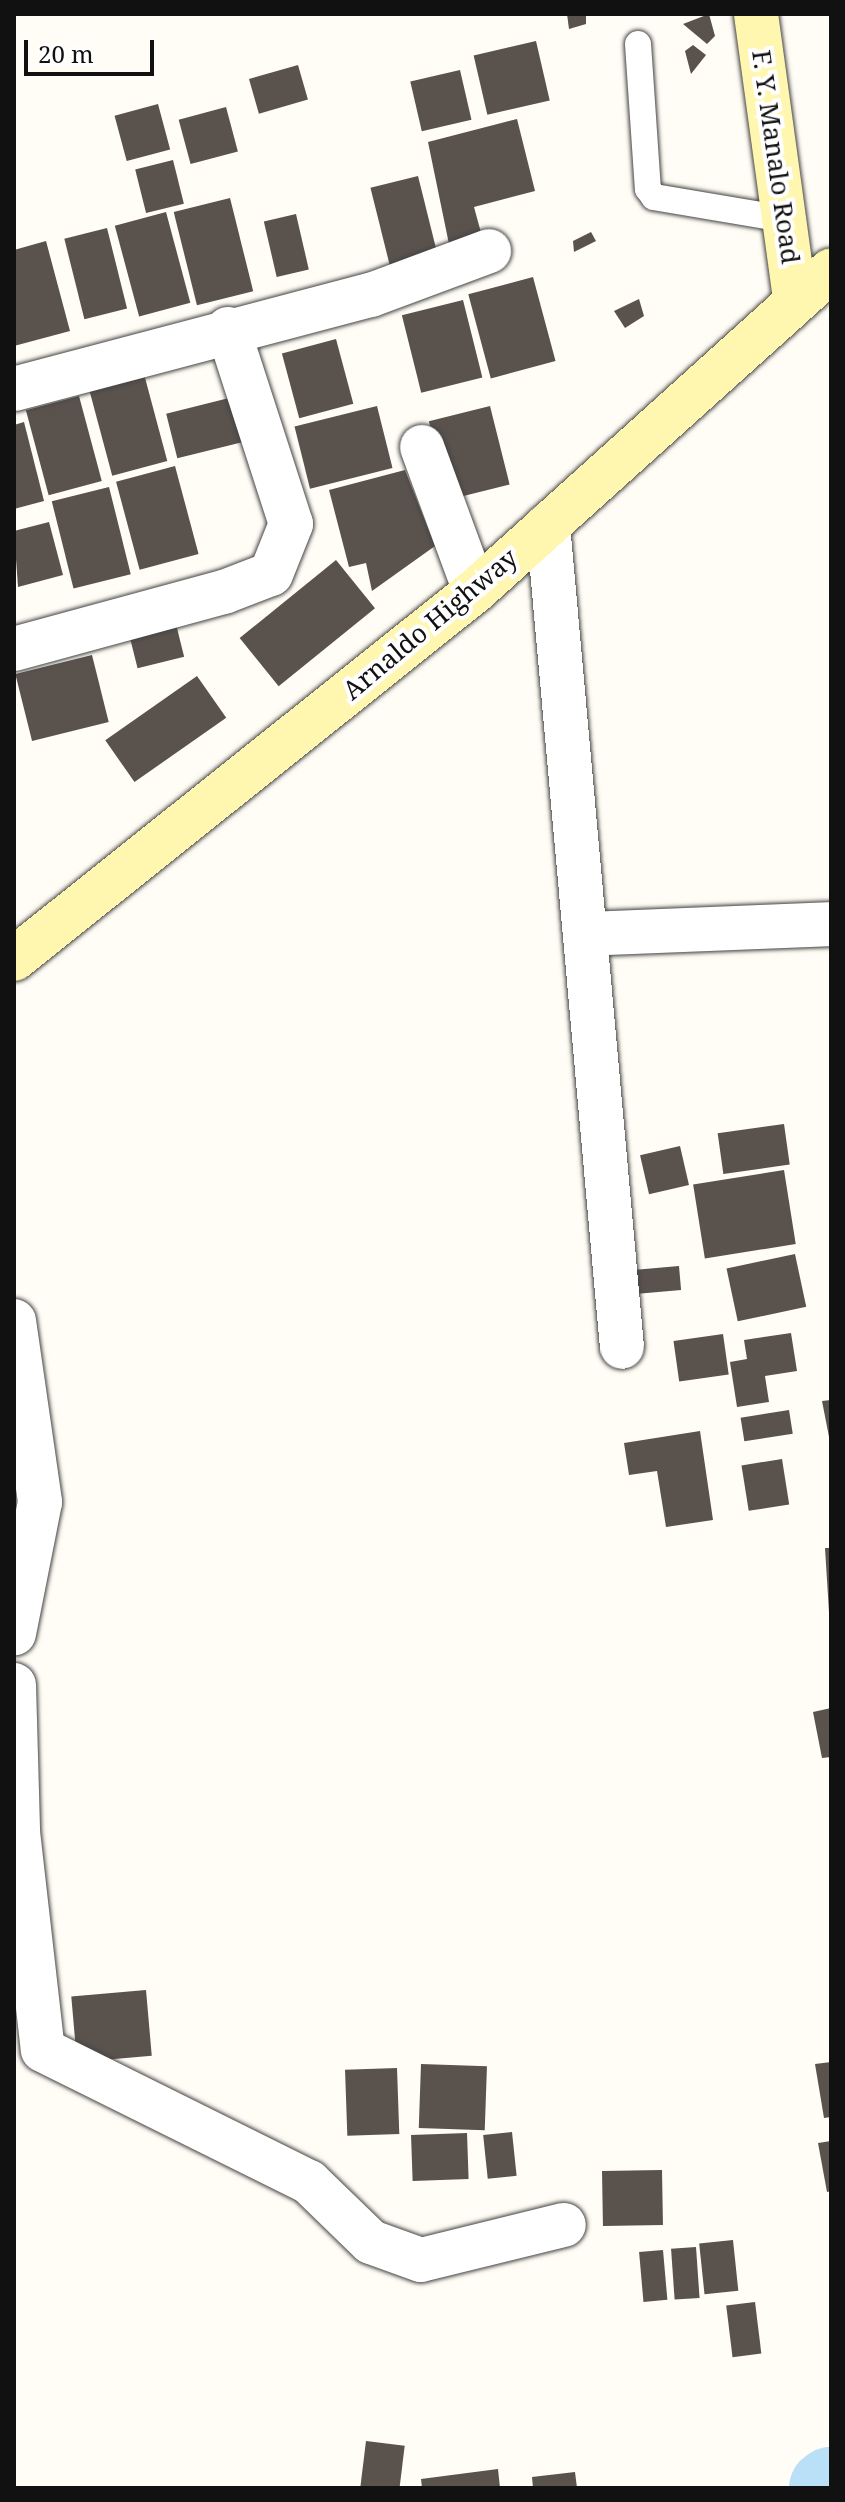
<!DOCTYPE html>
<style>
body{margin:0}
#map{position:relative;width:845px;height:2502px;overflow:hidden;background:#fffdf5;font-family:"Noto Serif",serif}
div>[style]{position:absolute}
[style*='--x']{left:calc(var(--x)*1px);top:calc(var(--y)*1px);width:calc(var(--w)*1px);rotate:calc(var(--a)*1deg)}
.river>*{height:78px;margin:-39px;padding:0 39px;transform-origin:39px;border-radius:39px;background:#b9e0f7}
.building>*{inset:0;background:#5a524d;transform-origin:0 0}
.roads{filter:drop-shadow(0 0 2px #444) drop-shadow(0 0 2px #444)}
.lane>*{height:26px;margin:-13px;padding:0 13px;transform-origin:13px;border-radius:13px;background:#fff}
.street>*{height:44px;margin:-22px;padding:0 22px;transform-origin:22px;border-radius:22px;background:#fff}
.secondary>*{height:44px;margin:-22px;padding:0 22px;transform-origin:22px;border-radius:22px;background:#fff6b0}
span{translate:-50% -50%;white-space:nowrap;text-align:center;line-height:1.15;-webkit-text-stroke:8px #fff;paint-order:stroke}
.street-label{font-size:26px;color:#111}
.frame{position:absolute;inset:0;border:16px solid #111;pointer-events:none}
.scale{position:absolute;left:24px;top:40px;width:130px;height:36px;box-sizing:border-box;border:4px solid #111;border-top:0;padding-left:10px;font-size:24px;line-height:28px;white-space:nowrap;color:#111;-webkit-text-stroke:6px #fff;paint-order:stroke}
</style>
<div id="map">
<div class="river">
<i style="--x:828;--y:2488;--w:4;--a:-34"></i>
</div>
<div class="building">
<i style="clip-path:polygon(567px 14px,586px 14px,586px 24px,569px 29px)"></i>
<i style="clip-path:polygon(709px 14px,715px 36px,707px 44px,683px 24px)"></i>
<i style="left:536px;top:41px;width:61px;height:64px;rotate:77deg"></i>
<i style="clip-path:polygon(693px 45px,706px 55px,691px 74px,685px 51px)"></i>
<i style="left:298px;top:65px;width:36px;height:51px;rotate:74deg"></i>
<i style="left:460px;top:70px;width:51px;height:51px;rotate:77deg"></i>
<i style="left:158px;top:104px;width:47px;height:45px;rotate:75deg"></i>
<i style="left:226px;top:107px;width:46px;height:49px;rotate:75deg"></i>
<i style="clip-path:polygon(517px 119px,535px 191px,474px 207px,483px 240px,450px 249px,428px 142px)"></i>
<i style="left:173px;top:160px;width:45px;height:39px;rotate:76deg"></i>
<i style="left:418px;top:176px;width:79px;height:49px;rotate:76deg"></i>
<i style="left:230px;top:198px;width:96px;height:58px;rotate:76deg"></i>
<i style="left:166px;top:212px;width:94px;height:53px;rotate:75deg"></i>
<i style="left:296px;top:214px;width:57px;height:33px;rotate:77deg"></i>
<i style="left:107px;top:228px;width:83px;height:44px;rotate:76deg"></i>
<i style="clip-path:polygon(591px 232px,596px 241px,574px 252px,573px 241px)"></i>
<i style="clip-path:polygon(46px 241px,70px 331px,14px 346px,14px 250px)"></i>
<i style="left:533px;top:277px;width:87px;height:67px;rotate:75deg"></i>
<i style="clip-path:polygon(639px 299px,644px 316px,625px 328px,614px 311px)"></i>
<i style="left:463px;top:300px;width:80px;height:63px;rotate:76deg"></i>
<i style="left:336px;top:339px;width:67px;height:56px;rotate:75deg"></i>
<i style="left:144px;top:374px;width:90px;height:57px;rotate:75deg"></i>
<i style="left:79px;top:396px;width:88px;height:55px;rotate:75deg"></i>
<i style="left:237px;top:396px;width:46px;height:73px;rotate:76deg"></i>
<i style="left:377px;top:406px;width:64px;height:85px;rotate:76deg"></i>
<i style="left:490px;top:406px;width:81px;height:63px;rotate:76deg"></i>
<i style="clip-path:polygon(24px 422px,44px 501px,14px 509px,14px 425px)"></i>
<i style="left:175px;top:466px;width:91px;height:61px;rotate:75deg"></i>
<i style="clip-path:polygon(405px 470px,435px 546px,372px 591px,366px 563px,349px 567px,329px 490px)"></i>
<i style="left:109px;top:487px;width:90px;height:59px;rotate:76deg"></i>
<i style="clip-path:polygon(49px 522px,63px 575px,18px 587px,14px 531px)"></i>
<i style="left:336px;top:560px;width:62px;height:124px;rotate:51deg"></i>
<i style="left:173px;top:612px;width:46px;height:48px;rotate:76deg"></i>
<i style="left:92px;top:655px;width:69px;height:79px;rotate:76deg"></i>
<i style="left:197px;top:676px;width:51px;height:112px;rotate:55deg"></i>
<i style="left:784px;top:1124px;width:41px;height:67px;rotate:82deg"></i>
<i style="left:680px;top:1146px;width:40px;height:41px;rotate:77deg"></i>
<i style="left:784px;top:1170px;width:75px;height:92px;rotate:81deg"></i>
<i style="left:795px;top:1254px;width:54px;height:70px;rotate:78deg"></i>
<i style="left:679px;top:1266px;width:24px;height:43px;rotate:85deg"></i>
<i style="clip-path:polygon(791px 1333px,797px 1371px,765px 1376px,769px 1402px,737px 1407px,730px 1362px,747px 1359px,744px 1340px)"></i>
<i style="left:723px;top:1334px;width:41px;height:50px;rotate:82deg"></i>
<i style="clip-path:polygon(831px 1400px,831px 1442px,830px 1442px,822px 1401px)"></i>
<i style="left:789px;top:1410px;width:24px;height:49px;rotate:81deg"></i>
<i style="clip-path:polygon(700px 1431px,713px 1520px,666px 1527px,657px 1471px,629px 1475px,624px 1443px)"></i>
<i style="left:782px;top:1459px;width:46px;height:41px;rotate:81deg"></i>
<i style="clip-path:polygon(825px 1548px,831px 1548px,831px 1612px,829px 1612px)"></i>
<i style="clip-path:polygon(831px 1708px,831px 1757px,822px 1758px,813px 1712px)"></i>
<i style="left:146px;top:1990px;width:66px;height:75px;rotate:85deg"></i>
<i style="clip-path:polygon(831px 2062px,831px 2117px,824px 2118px,815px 2064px)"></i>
<i style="left:421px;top:2064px;width:66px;height:64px;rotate:2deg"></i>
<i style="left:397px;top:2068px;width:66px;height:52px;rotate:88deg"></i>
<i style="left:512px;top:2132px;width:44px;height:29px;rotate:84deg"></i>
<i style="left:467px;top:2133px;width:46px;height:56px;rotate:88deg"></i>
<i style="clip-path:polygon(831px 2141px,831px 2191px,827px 2192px,818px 2143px)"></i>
<i style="left:662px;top:2170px;width:55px;height:60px;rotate:89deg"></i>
<i style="left:733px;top:2240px;width:51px;height:34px;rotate:84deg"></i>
<i style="left:696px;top:2247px;width:51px;height:25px;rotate:86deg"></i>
<i style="left:663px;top:2250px;width:50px;height:24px;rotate:85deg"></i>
<i style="left:755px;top:2302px;width:52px;height:29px;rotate:83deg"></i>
<i style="left:366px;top:2441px;width:39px;height:47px;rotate:7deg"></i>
<i style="clip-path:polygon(498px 2469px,500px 2488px,422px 2488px,421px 2479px)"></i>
<i style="clip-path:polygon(575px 2472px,577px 2488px,533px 2488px,532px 2477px)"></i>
</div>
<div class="roads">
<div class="lane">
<i style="--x:638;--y:44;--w:145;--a:86.1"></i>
<i style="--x:648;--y:189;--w:10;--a:53"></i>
<i style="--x:654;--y:197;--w:132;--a:9.6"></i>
</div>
<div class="street">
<i style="--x:14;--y:389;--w:369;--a:-14.8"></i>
<i style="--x:371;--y:295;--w:126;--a:-20.4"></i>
<i style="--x:422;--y:447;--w:153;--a:69.8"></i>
<i style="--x:548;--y:525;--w:825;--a:84.86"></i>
<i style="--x:14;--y:649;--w:218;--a:-15.2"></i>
<i style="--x:224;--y:592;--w:50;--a:-21"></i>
<i style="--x:271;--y:574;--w:54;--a:-68.2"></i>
<i style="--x:291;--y:524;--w:205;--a:-107.9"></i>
<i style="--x:585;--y:934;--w:246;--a:-2.3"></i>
<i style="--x:14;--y:1321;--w:183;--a:81.8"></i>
<i style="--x:40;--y:1502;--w:134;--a:101.2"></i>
<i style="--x:14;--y:1685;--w:147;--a:88.4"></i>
<i style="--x:18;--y:1832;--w:219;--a:83.5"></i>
<i style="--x:43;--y:2050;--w:297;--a:26.4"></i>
<i style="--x:309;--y:2182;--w:86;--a:44.1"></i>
<i style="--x:371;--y:2242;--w:53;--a:19.8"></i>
<i style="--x:421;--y:2260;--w:147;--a:-13.8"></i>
</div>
<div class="secondary">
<i style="--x:756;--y:14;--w:289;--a:82.2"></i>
<i style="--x:14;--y:959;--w:590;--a:-38.6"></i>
<i style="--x:475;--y:591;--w:479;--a:-42"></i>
</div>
</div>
<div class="street-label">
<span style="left:776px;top:157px;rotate:82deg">F. Y. Manalo Road</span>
<span style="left:430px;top:624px;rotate:-40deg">Arnaldo Highway</span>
</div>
<div class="frame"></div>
<div class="scale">20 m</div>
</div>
